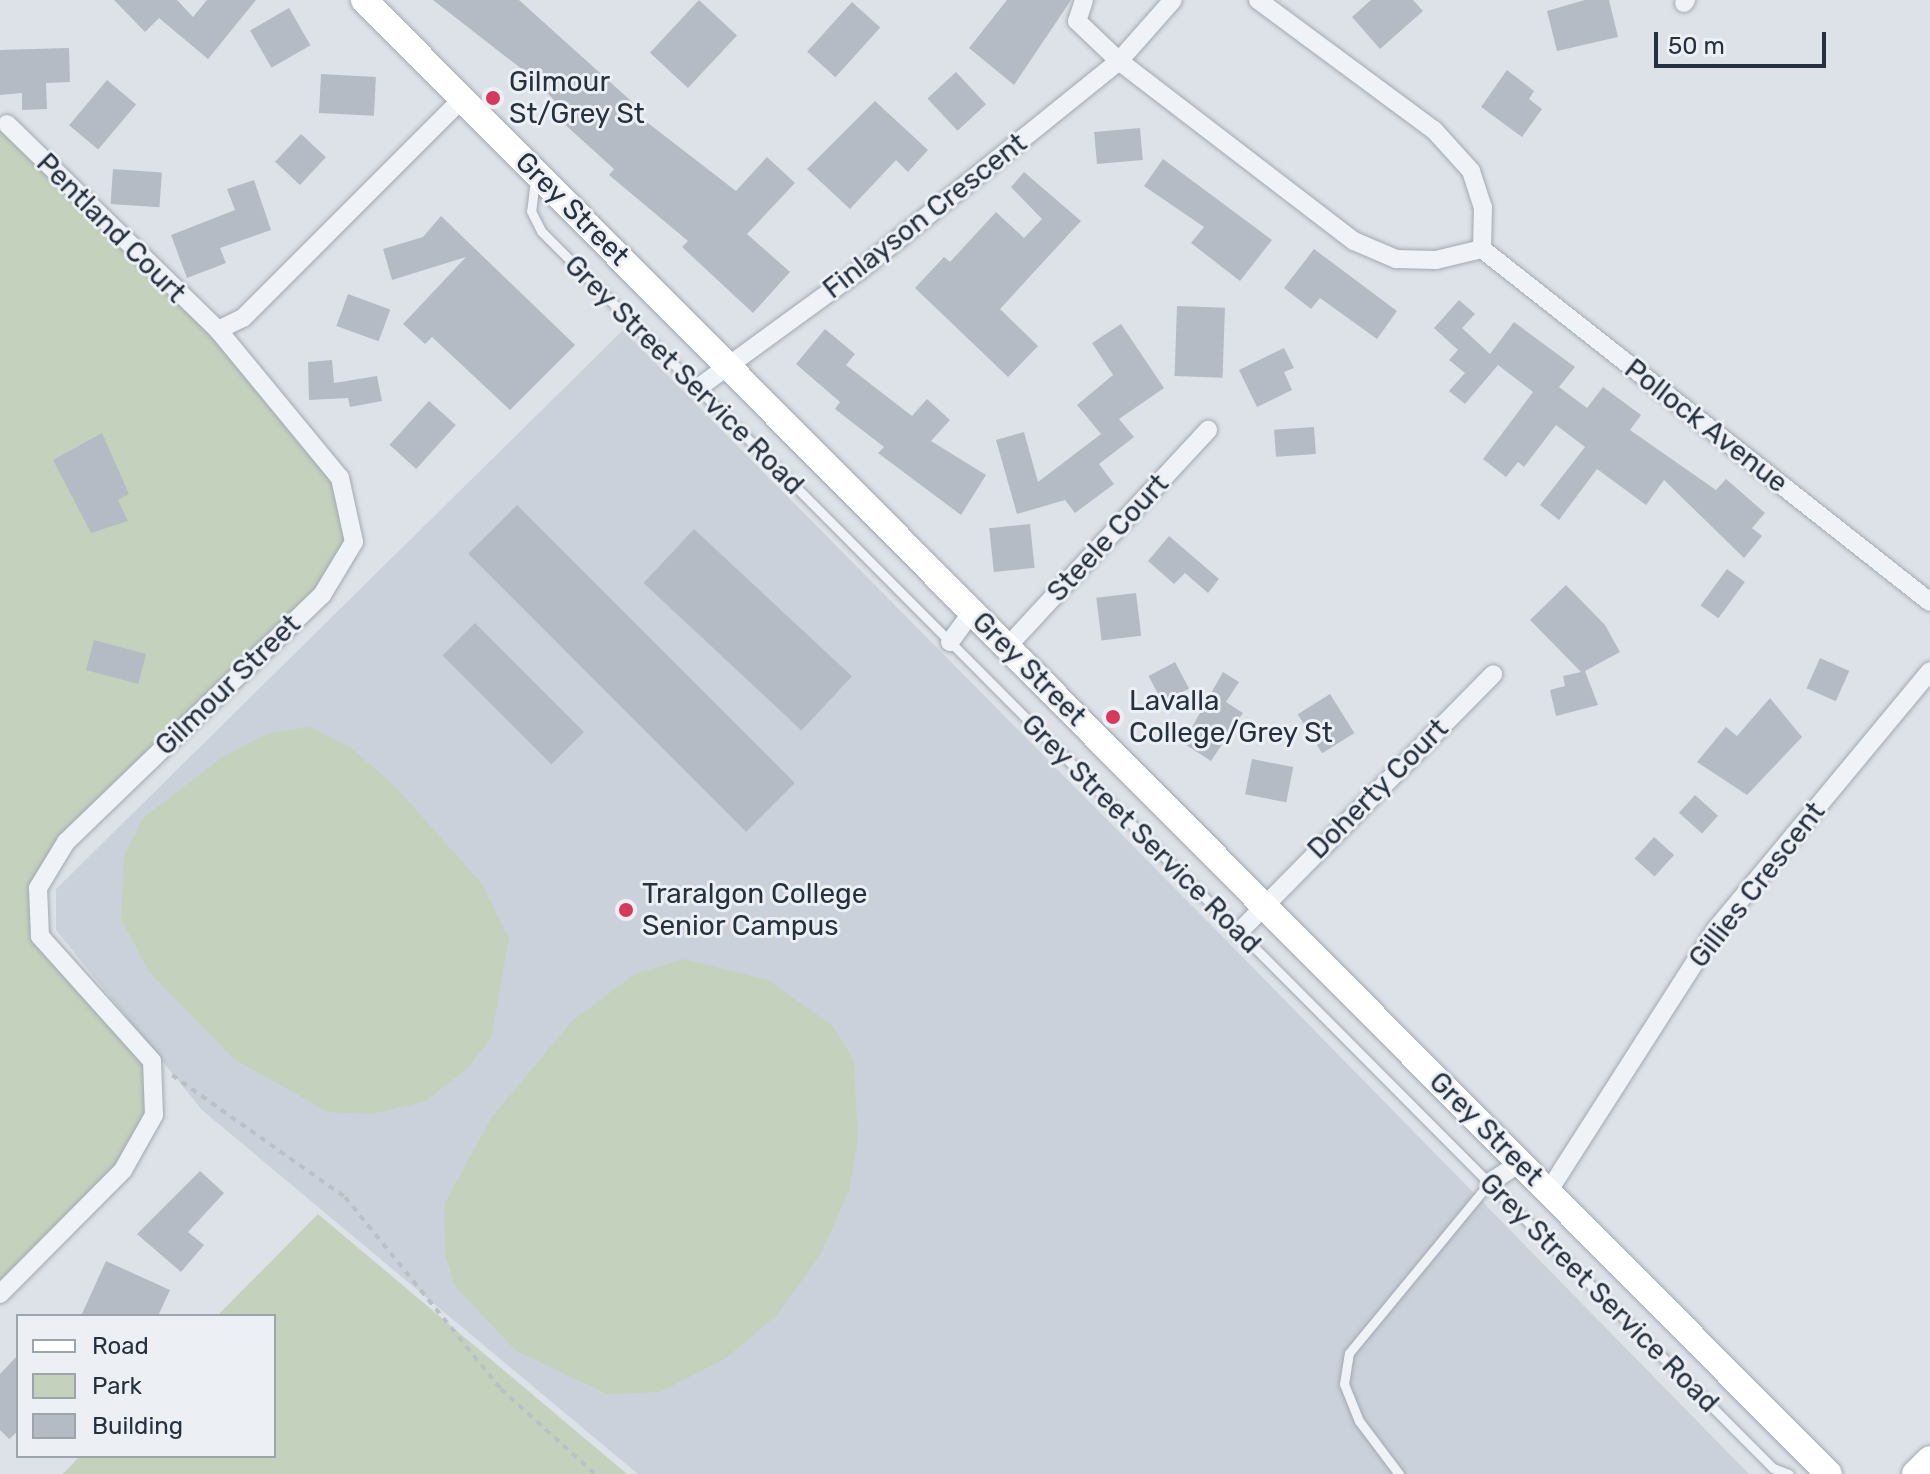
<!DOCTYPE html>
<style>
body{margin:0}
#map{position:relative;width:1930px;height:1474px;overflow:hidden;background:#dde2e8;font-family:Rubik,sans-serif}
div>[style]{position:absolute}
[style*='--x']{left:calc(var(--x)*1px);top:calc(var(--y)*1px);width:calc(var(--w)*1px);rotate:calc(var(--a)*1deg)}
.built>*{inset:0;background:#cad1da}
.green>*{inset:0;background:#c4d2bd}
.building>*{inset:0;background:#b4bbc5;transform-origin:0 0}
.path>*{height:4px;margin-top:-2px;transform-origin:0;background:repeating-linear-gradient(90deg,#bac0c6 0 6px,transparent 0 12px)}
.roads{filter:drop-shadow(0 0 2px #a2a9b2) drop-shadow(0 0 2px #a2a9b2)}
.lane>*{height:9px;margin:-4.5px;padding:0 4.5px;transform-origin:4.5px;border-radius:4.5px;background:#eff2f6}
.street>*{height:18px;margin:-9px;padding:0 9px;transform-origin:9px;border-radius:9px;background:#eff2f6}
.secondary>*{height:26px;margin:-13px;padding:0 13px;transform-origin:13px;border-radius:13px;background:#fff}
.dots>*{width:22px;height:22px;translate:-50% -50%;box-sizing:border-box;border:4px solid #ecf0f5;border-radius:50%}
span{translate:-50% -50%;white-space:nowrap;text-align:center;line-height:1.15;-webkit-text-stroke:6px #ecf0f5;paint-order:stroke}
.poi-label{font-size:28px;color:#25313f}
.left{translate:0 -50%;text-align:left}
.street-label{font-size:28px;color:#25313f}
.legend{position:absolute;left:16px;top:1314px;width:260px;height:144px;box-sizing:border-box;background:#ecf0f5;border:2px solid #9ca4ac;margin:0;padding:10px 14px;list-style:none;font-size:24px;color:#25313f}
.legend li{display:flex;align-items:center;gap:16px;height:40px}
.legend b{width:40px;border:2px solid #9ca4ac}
.scale{position:absolute;left:1654px;top:32px;width:172px;height:36px;box-sizing:border-box;border:4px solid #25313f;border-top:0;padding-left:10px;font-size:24px;line-height:28px;white-space:nowrap;color:#25313f;-webkit-text-stroke:6px #ecf0f5;paint-order:stroke}
</style>
<div id="map">
<div class="built">
<i style="clip-path:polygon(623px 330px,1220px 934px,1749px 1474px,638px 1474px,202px 1110px,56px 930px,56px 889px)"></i>
</div>
<div class="green">
<i style="clip-path:polygon(0 126px,199px 314px,340px 478px,354px 542px,322px 595px,66px 842px,38px 888px,41px 936px,152px 1061px,154px 1115px,123px 1170px,0 1294px)"></i>
<i style="clip-path:polygon(310px 727px,350px 747px,396px 787px,482px 884px,509px 939px,491px 1038px,468px 1068px,426px 1101px,373px 1114px,328px 1112px,234px 1059px,149px 972px,121px 919px,124px 855px,144px 817px,224px 756px,268px 733px)"></i>
<i style="clip-path:polygon(684px 959px,768px 980px,833px 1026px,854px 1061px,858px 1141px,849px 1191px,820px 1255px,778px 1314px,725px 1359px,660px 1392px,607px 1394px,516px 1351px,455px 1286px,445px 1255px,444px 1204px,491px 1118px,572px 1021px,636px 973px)"></i>
<i style="clip-path:polygon(318px 1214px,627px 1474px,63px 1474px,80px 1456px,274px 1456px,274px 1316px,217px 1316px)"></i>
</div>
<div class="building">
<i style="clip-path:polygon(114px 0,177px 0,193px 17px,207px 0,256px 0,208px 59px,159px 18px,145px 32px)"></i>
<i style="clip-path:polygon(433px 0,519px 0,640px 109px,635px 113px,736px 191px,767px 157px,795px 183px,747px 234px,790px 272px,753px 313px,682px 247px,688px 241px,609px 175px,614px 169px,561px 121px,567px 114px,532px 77px)"></i>
<i style="left:699px;top:0;width:52px;height:72px;rotate:43deg"></i>
<i style="clip-path:polygon(1007px 0,1071px 0,1014px 85px,969px 48px)"></i>
<i style="clip-path:polygon(1371px 0,1413px 0,1423px 11px,1380px 49px,1352px 17px)"></i>
<i style="clip-path:polygon(1585px 0,1609px 0,1618px 37px,1557px 51px,1547px 11px)"></i>
<i style="left:852px;top:2px;width:38px;height:67px;rotate:42deg"></i>
<i style="left:289px;top:8px;width:43px;height:45px;rotate:60deg"></i>
<i style="clip-path:polygon(69px 48px,70px 82px,46px 83px,47px 109px,22px 110px,22px 93px,0 95px,0 50px)"></i>
<i style="clip-path:polygon(1507px 70px,1534px 91px,1529px 99px,1542px 109px,1522px 137px,1481px 107px)"></i>
<i style="left:956px;top:72px;width:44px;height:39px;rotate:47deg"></i>
<i style="left:321px;top:74px;width:55px;height:39px;rotate:3deg"></i>
<i style="left:107px;top:80px;width:38px;height:59px;rotate:40deg"></i>
<i style="clip-path:polygon(875px 101px,928px 150px,908px 172px,896px 160px,850px 209px,807px 169px)"></i>
<i style="left:1140px;top:128px;width:32px;height:46px;rotate:85deg"></i>
<i style="left:301px;top:134px;width:34px;height:38px;rotate:43deg"></i>
<i style="clip-path:polygon(1163px 159px,1272px 240px,1240px 281px,1191px 243px,1204px 227px,1144px 186px)"></i>
<i style="left:113px;top:169px;width:49px;height:35px;rotate:4deg"></i>
<i style="clip-path:polygon(1024px 172px,1081px 221px,1000px 309px,1038px 346px,1008px 377px,915px 288px,944px 257px,950px 262px,996px 212px,1024px 238px,1042px 219px,1011px 187px)"></i>
<i style="clip-path:polygon(254px 180px,271px 230px,220px 248px,226px 263px,187px 278px,171px 235px,235px 210px,227px 189px)"></i>
<i style="clip-path:polygon(441px 216px,575px 345px,510px 410px,432px 337px,425px 344px,403px 324px,466px 257px,392px 280px,383px 249px,423px 237px)"></i>
<i style="clip-path:polygon(1314px 249px,1397px 311px,1377px 339px,1320px 298px,1311px 309px,1284px 288px)"></i>
<i style="left:348px;top:294px;width:45px;height:34px;rotate:20deg"></i>
<i style="clip-path:polygon(1459px 300px,1475px 314px,1462px 328px,1490px 354px,1514px 322px,1575px 367px,1559px 387px,1587px 408px,1603px 387px,1641px 415px,1630px 430px,1716px 490px,1726px 479px,1765px 513px,1752px 528px,1762px 536px,1744px 558px,1664px 480px,1646px 505px,1597px 469px,1559px 520px,1540px 505px,1585px 447px,1556px 425px,1524px 467px,1518px 462px,1506px 477px,1483px 459px,1533px 392px,1498px 365px,1465px 404px,1449px 391px,1465px 373px,1449px 360px,1458px 350px,1434px 328px)"></i>
<i style="left:1177px;top:306px;width:48px;height:70px;rotate:2deg"></i>
<i style="clip-path:polygon(1121px 324px,1164px 388px,1119px 419px,1134px 437px,1099px 464px,1114px 484px,1075px 513px,1065px 500px,1017px 514px,996px 440px,1024px 432px,1038px 482px,1101px 434px,1077px 405px,1113px 375px,1092px 343px)"></i>
<i style="clip-path:polygon(825px 329px,855px 354px,846px 365px,912px 416px,927px 399px,950px 420px,931px 441px,986px 475px,961px 515px,878px 453px,884px 447px,835px 409px,840px 402px,796px 364px)"></i>
<i style="clip-path:polygon(1284px 348px,1294px 368px,1284px 372px,1292px 390px,1257px 407px,1239px 370px)"></i>
<i style="clip-path:polygon(332px 360px,334px 383px,377px 376px,382px 401px,350px 407px,348px 398px,309px 400px,308px 362px)"></i>
<i style="left:429px;top:401px;width:36px;height:59px;rotate:42deg"></i>
<i style="left:1314px;top:427px;width:27px;height:40px;rotate:86deg"></i>
<i style="clip-path:polygon(102px 433px,129px 494px,118px 500px,128px 521px,91px 533px,53px 460px)"></i>
<i style="left:517px;top:505px;width:393px;height:69px;rotate:45deg"></i>
<i style="left:1030px;top:524px;width:44px;height:41px;rotate:84deg"></i>
<i style="left:694px;top:529px;width:216px;height:74px;rotate:43deg"></i>
<i style="clip-path:polygon(1169px 536px,1219px 579px,1208px 593px,1185px 573px,1174px 584px,1148px 561px)"></i>
<i style="left:1727px;top:569px;width:22px;height:45px;rotate:36deg"></i>
<i style="clip-path:polygon(1566px 585px,1605px 625px,1620px 652px,1585px 671px,1598px 705px,1556px 716px,1550px 690px,1565px 686px,1563px 676px,1581px 672px,1530px 620px)"></i>
<i style="left:1136px;top:593px;width:43px;height:40px;rotate:83deg"></i>
<i style="left:475px;top:623px;width:154px;height:46px;rotate:45deg"></i>
<i style="left:94px;top:640px;width:54px;height:31px;rotate:15deg"></i>
<i style="left:1820px;top:658px;width:32px;height:33px;rotate:24deg"></i>
<i style="left:1175px;top:662px;width:30px;height:30px;rotate:62deg"></i>
<i style="clip-path:polygon(1223px 672px,1239px 682px,1226px 702px,1243px 713px,1211px 761px,1183px 743px)"></i>
<i style="left:1330px;top:694px;width:46px;height:38px;rotate:58deg"></i>
<i style="clip-path:polygon(1770px 698px,1802px 737px,1747px 795px,1697px 762px,1726px 727px,1737px 736px)"></i>
<i style="left:1252px;top:759px;width:42px;height:36px;rotate:11deg"></i>
<i style="left:1695px;top:795px;width:31px;height:24px;rotate:42deg"></i>
<i style="left:1654px;top:837px;width:27px;height:29px;rotate:42deg"></i>
<i style="clip-path:polygon(200px 1171px,224px 1193px,188px 1232px,204px 1245px,181px 1272px,137px 1234px)"></i>
<i style="clip-path:polygon(106px 1261px,170px 1290px,158px 1316px,81px 1316px)"></i>
<i style="clip-path:polygon(18px 1355px,18px 1431px,9px 1439px,0 1430px,0 1374px)"></i>
</div>
<div class="path">
<i style="--x:172;--y:1075;--w:212;--a:35.2"></i>
<i style="--x:345;--y:1197;--w:247;--a:50.9"></i>
<i style="--x:501;--y:1389;--w:127;--a:42.1"></i>
</div>
<div class="roads">
<div class="lane">
<i style="--x:535;--y:180;--w:31;--a:97"></i>
<i style="--x:531;--y:211;--w:22;--a:63"></i>
<i style="--x:541;--y:231;--w:1746;--a:45.12"></i>
<i style="--x:1773;--y:1468;--w:17;--a:21"></i>
<i style="--x:1399;--y:1474;--w:66;--a:-127"></i>
<i style="--x:1359;--y:1421;--w:40;--a:-112"></i>
<i style="--x:1344;--y:1384;--w:31;--a:-81"></i>
<i style="--x:1349;--y:1353;--w:220;--a:-50.5"></i>
</div>
<div class="street">
<i style="--x:1084;--y:0;--w:22;--a:108"></i>
<i style="--x:1077;--y:21;--w:58;--a:43.6"></i>
<i style="--x:1119;--y:61;--w:296;--a:37.5"></i>
<i style="--x:1354;--y:241;--w:46;--a:23.2"></i>
<i style="--x:1396;--y:259;--w:40;--a:1.4"></i>
<i style="--x:1436;--y:260;--w:47;--a:-13.4"></i>
<i style="--x:1258;--y:0;--w:219;--a:36.5"></i>
<i style="--x:1434;--y:130;--w:55;--a:47.9"></i>
<i style="--x:1471;--y:171;--w:38;--a:72"></i>
<i style="--x:1483;--y:207;--w:42;--a:91.4"></i>
<i style="--x:1684;--y:3;--w:4;--a:-56"></i>
<i style="--x:7;--y:124;--w:295;--a:44.3"></i>
<i style="--x:1482;--y:249;--w:570;--a:38.24"></i>
<i style="--x:698;--y:388;--w:200;--a:-36.1"></i>
<i style="--x:860;--y:270;--w:333;--a:-38.9"></i>
<i style="--x:1119;--y:61;--w:81;--a:-48.5"></i>
<i style="--x:950;--y:642;--w:37;--a:-54"></i>
<i style="--x:1007;--y:647;--w:296;--a:-47.2"></i>
<i style="--x:1239;--y:932;--w:362;--a:-45.4"></i>
<i style="--x:1489;--y:1183;--w:37;--a:-33"></i>
<i style="--x:1548;--y:1192;--w:312;--a:-57.4"></i>
<i style="--x:1716;--y:929;--w:335;--a:-50.3"></i>
<i style="--x:0;--y:1294;--w:175;--a:-45.2"></i>
<i style="--x:123;--y:1170;--w:63;--a:-60.6"></i>
<i style="--x:154;--y:1115;--w:54;--a:-92.1"></i>
<i style="--x:152;--y:1061;--w:168;--a:-131.9"></i>
<i style="--x:40;--y:936;--w:48;--a:-92.4"></i>
<i style="--x:38;--y:888;--w:54;--a:-58.7"></i>
<i style="--x:66;--y:842;--w:356;--a:-44"></i>
<i style="--x:322;--y:595;--w:62;--a:-58.9"></i>
<i style="--x:354;--y:542;--w:66;--a:-102.3"></i>
<i style="--x:340;--y:478;--w:192;--a:-129.5"></i>
<i style="--x:218;--y:330;--w:28;--a:-26"></i>
<i style="--x:243;--y:318;--w:310;--a:-45"></i>
</div>
<div class="secondary">
<i style="--x:364;--y:0;--w:2078;--a:45.18"></i>
<i style="--x:1915;--y:1474;--w:21;--a:-45"></i>
</div>
</div>
<div class="dots">
<i style="left:493px;top:98px;background:#d5395c"></i>
<i style="left:1113px;top:717px;background:#d5395c"></i>
<i style="left:626px;top:910px;background:#d5395c"></i>
</div>
<div class="poi-label">
<span class="left" style="left:509px;top:98px">Gilmour<br>St/Grey St</span>
<span class="left" style="left:1129px;top:717px">Lavalla<br>College/Grey St</span>
<span class="left" style="left:642px;top:910px">Traralgon College<br>Senior Campus</span>
</div>
<div class="street-label">
<span style="left:572px;top:209px;rotate:45deg">Grey Street</span>
<span style="left:925px;top:216px;rotate:-38deg">Finlayson Crescent</span>
<span style="left:111px;top:228px;rotate:45deg">Pentland Court</span>
<span style="left:684px;top:375px;rotate:45deg">Grey Street Service Road</span>
<span style="left:1706px;top:426px;rotate:38deg">Pollock Avenue</span>
<span style="left:1108px;top:538px;rotate:-47deg">Steele Court</span>
<span style="left:1029px;top:669px;rotate:45deg">Grey Street</span>
<span style="left:228px;top:685px;rotate:-44deg">Gilmour Street</span>
<span style="left:1378px;top:789px;rotate:-45deg">Doherty Court</span>
<span style="left:1141px;top:834px;rotate:45deg">Grey Street Service Road</span>
<span style="left:1757px;top:885px;rotate:-52deg">Gillies Crescent</span>
<span style="left:1486px;top:1129px;rotate:45deg">Grey Street</span>
<span style="left:1599px;top:1293px;rotate:45deg">Grey Street Service Road</span>
</div>
<ul class="legend">
<li><b style="height:10px;background:#fff"></b>Road</li>
<li><b style="height:22px;background:#c4d2bd"></b>Park</li>
<li><b style="height:22px;background:#b4bbc5"></b>Building</li>
</ul>
<div class="scale">50 m</div>
</div>
